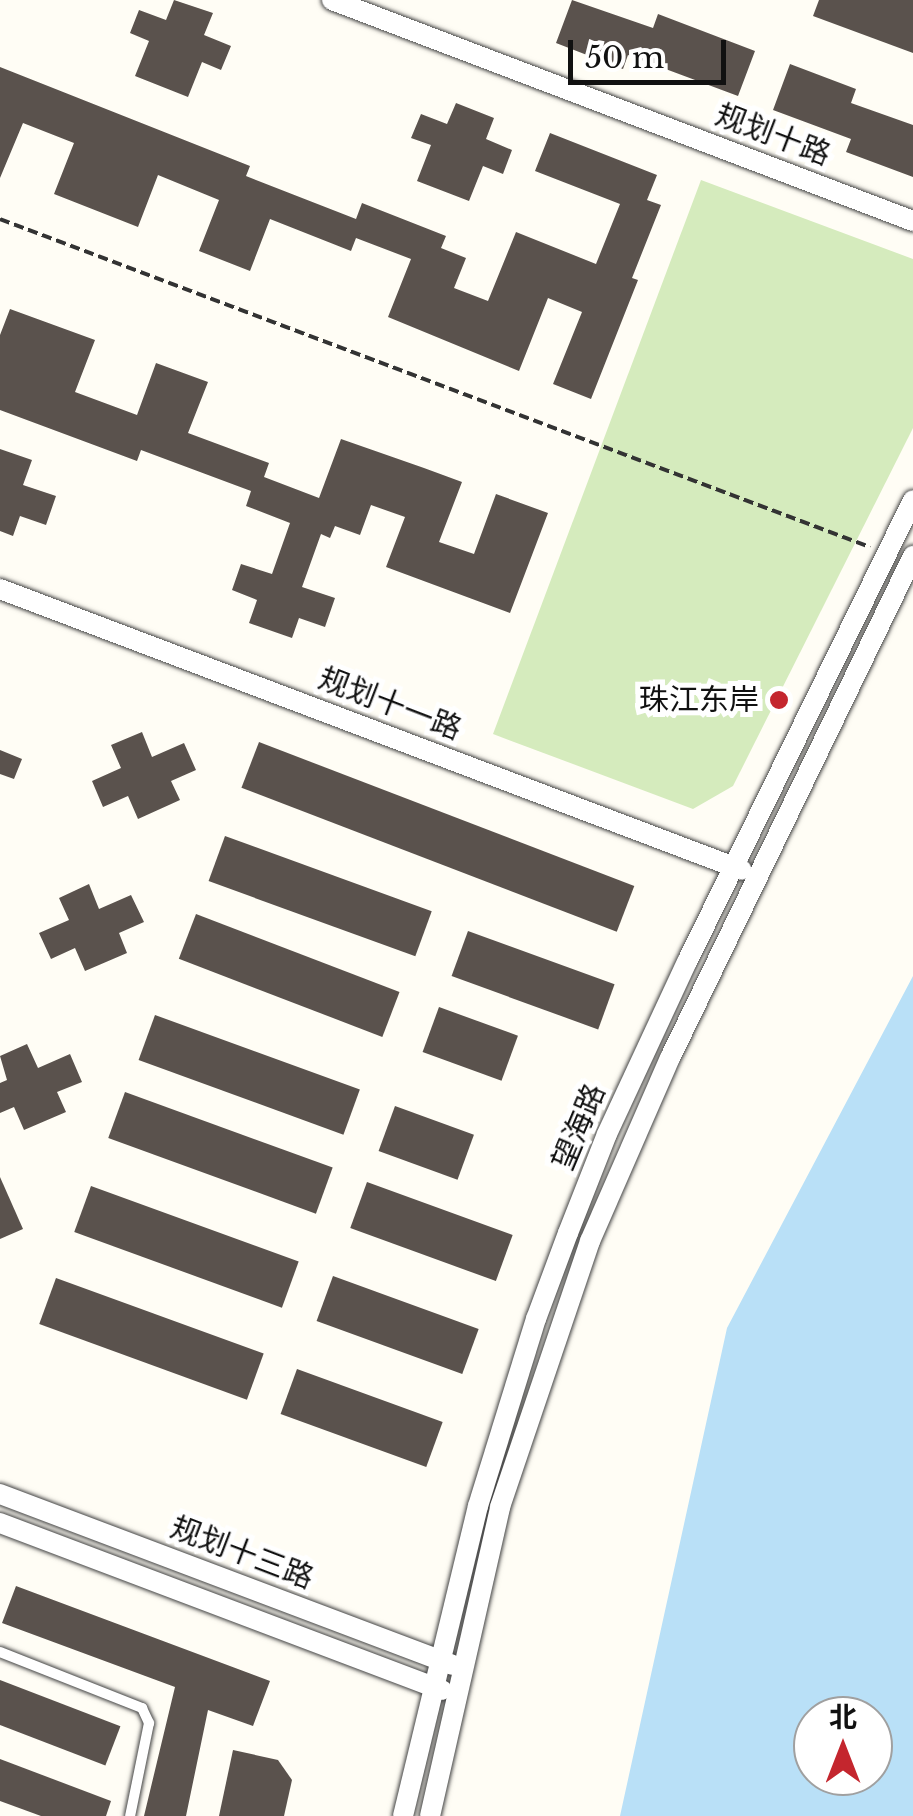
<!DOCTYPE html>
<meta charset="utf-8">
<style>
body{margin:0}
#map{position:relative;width:913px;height:1816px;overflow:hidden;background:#fffdf5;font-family:"Libre Baskerville","Noto Sans SC",serif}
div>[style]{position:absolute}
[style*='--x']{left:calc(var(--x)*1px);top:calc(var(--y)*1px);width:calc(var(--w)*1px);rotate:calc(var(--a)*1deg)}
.green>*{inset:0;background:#d5ebbd}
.water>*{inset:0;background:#b9e0f7}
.building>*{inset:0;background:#5a524d;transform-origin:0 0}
.path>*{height:4px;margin-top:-2px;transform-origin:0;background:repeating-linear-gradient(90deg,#333 0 10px,transparent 0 15px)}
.roads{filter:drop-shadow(0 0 2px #444) drop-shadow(0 0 2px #444)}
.lane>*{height:10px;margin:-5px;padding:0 5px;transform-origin:5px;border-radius:5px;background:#fff}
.street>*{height:20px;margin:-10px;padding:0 10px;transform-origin:10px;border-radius:10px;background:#fff}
.dots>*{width:28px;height:28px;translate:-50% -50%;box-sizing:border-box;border:5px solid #fff;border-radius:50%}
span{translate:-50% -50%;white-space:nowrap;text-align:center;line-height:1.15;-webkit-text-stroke:10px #fff;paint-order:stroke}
.street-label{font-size:30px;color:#111}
.poi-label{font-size:30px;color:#111}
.right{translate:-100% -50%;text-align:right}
.north{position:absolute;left:793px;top:1696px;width:100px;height:100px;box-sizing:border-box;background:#fff;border:2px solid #a0a0a0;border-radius:50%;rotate:0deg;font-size:28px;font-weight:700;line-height:40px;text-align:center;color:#111}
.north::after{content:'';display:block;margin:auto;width:35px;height:45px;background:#c4262e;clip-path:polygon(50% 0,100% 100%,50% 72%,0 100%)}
.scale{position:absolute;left:568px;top:40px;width:158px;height:45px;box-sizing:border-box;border:5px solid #111;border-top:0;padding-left:12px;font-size:30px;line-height:35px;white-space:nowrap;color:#111;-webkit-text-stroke:8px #fff;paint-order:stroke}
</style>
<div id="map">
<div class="green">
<i style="clip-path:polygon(701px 180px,913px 259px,913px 428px,733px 786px,693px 809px,493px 734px)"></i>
</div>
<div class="water">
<i style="clip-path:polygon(evenodd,913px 976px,913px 1816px,620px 1816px,727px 1328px,913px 976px,813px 1716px,873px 1716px,873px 1776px,813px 1776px,813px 1716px)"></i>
</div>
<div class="building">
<i style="clip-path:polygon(174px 0,213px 13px,204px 35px,231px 46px,221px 70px,202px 62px,188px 97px,135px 76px,149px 41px,130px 33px,139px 10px,166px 20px)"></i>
<i style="clip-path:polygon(572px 0,653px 28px,658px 14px,755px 51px,738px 96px,628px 55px,623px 69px,556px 43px)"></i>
<i style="clip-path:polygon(819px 0,913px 0,913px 53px,813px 16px)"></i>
<i style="clip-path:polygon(790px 64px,856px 89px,851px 103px,913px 125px,913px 177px,846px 152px,851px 139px,773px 110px)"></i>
<i style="clip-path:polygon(0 67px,250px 166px,246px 176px,356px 219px,362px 203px,446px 236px,441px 248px,466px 258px,454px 288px,488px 301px,516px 232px,596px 264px,620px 204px,535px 171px,550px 133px,657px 175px,647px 200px,661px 205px,632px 278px,638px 280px,591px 399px,553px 384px,582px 312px,548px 298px,519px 371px,388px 317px,411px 259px,356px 238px,351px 251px,270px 219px,250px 271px,199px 251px,219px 200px,158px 175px,138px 227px,54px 194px,74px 143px,23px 123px,0 178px)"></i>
<i style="clip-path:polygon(456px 103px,494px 118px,486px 139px,512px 150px,503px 174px,483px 166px,469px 201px,417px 181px,431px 145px,411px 138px,421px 114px,447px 124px)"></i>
<i style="clip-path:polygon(10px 309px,95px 340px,75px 392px,137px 415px,156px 363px,208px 382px,188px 433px,269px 463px,264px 477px,319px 498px,341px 439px,424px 468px,462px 482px,439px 542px,474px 554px,496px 494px,548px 513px,510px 613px,386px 567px,405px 517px,371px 505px,360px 535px,335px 526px,330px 538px,321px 534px,302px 587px,335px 598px,325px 627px,299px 618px,292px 638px,249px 623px,257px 600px,232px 590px,241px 564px,272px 574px,290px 523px,246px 506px,251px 491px,141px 450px,137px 461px,0 410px,0 335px)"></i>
<i style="clip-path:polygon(0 449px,32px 460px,23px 485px,56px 496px,46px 525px,20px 516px,13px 536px,0 531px)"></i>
<i style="clip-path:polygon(142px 732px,152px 757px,184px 743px,196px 770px,171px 781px,180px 800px,138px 819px,128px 796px,103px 807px,92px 781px,121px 768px,111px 745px)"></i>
<i style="left:259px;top:742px;width:402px;height:49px;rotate:21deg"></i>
<i style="clip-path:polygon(0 750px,22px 759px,14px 779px,0 774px)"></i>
<i style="left:225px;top:836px;width:220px;height:48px;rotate:20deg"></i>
<i style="clip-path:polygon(89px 884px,99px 909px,131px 895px,144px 922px,119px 933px,127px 953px,85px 971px,75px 948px,51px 959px,39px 933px,69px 920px,59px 898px)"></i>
<i style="left:196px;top:914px;width:218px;height:48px;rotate:21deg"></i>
<i style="left:468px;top:931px;width:156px;height:48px;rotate:20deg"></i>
<i style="left:439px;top:1007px;width:84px;height:48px;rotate:20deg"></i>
<i style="left:155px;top:1015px;width:218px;height:48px;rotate:20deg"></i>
<i style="clip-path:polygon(27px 1044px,38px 1068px,70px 1054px,82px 1082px,57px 1092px,66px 1112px,24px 1130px,14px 1107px,0 1113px,0 1083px,7px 1080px,0 1056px)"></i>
<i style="left:125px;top:1092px;width:221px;height:49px;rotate:20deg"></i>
<i style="left:395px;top:1106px;width:84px;height:48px;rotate:20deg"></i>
<i style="clip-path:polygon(0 1177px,23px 1229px,0 1239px)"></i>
<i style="left:367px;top:1182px;width:155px;height:49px;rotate:20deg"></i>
<i style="left:91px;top:1186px;width:221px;height:49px;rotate:20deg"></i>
<i style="left:333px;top:1276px;width:155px;height:48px;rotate:20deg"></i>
<i style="left:56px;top:1278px;width:221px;height:49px;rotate:20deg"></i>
<i style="left:297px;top:1369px;width:155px;height:48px;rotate:20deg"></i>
<i style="clip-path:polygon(16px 1586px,270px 1681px,253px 1726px,208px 1710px,186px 1816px,144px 1816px,175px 1687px,2px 1623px)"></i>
<i style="left:0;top:1680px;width:129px;height:42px;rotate:21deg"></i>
<i style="clip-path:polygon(233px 1750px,278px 1760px,292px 1780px,284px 1816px,219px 1816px)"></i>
<i style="clip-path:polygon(0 1759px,111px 1801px,106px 1816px,41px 1816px,0 1801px)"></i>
</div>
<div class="path">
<i style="--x:0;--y:219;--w:930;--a:20.66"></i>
</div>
<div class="roads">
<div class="lane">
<i style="--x:0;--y:1652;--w:153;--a:21.5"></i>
<i style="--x:142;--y:1708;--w:17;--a:65"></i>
<i style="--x:149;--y:1723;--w:95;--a:101.5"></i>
</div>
<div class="street">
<i style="--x:332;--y:0;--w:622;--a:20.83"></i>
<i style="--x:0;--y:589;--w:793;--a:20.74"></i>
<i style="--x:0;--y:1494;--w:483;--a:20.7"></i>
<i style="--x:0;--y:1523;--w:472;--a:20.7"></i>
<i style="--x:403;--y:1816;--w:319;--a:-76.4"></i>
<i style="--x:478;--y:1506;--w:196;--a:-72.8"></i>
<i style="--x:536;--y:1319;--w:92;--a:-69.6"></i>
<i style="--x:568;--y:1233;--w:106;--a:-68.5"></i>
<i style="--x:607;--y:1134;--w:190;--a:-65.1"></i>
<i style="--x:687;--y:962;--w:514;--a:-63.93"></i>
<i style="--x:430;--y:1816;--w:317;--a:-77.2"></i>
<i style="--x:500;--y:1507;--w:281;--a:-71.3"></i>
<i style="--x:590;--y:1241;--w:200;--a:-66.4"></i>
<i style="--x:670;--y:1058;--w:558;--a:-64.17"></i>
</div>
</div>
<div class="dots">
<i style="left:779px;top:700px;background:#c4262e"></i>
</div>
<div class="street-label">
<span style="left:773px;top:135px;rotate:21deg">规划十路</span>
<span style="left:390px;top:704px;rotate:21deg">规划十一路</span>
<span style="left:579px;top:1127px;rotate:-67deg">望海路</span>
<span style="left:242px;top:1553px;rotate:21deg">规划十三路</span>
</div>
<div class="poi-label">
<span class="right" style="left:759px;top:700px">珠江东岸</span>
</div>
<div class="north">北</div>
<div class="scale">50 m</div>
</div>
